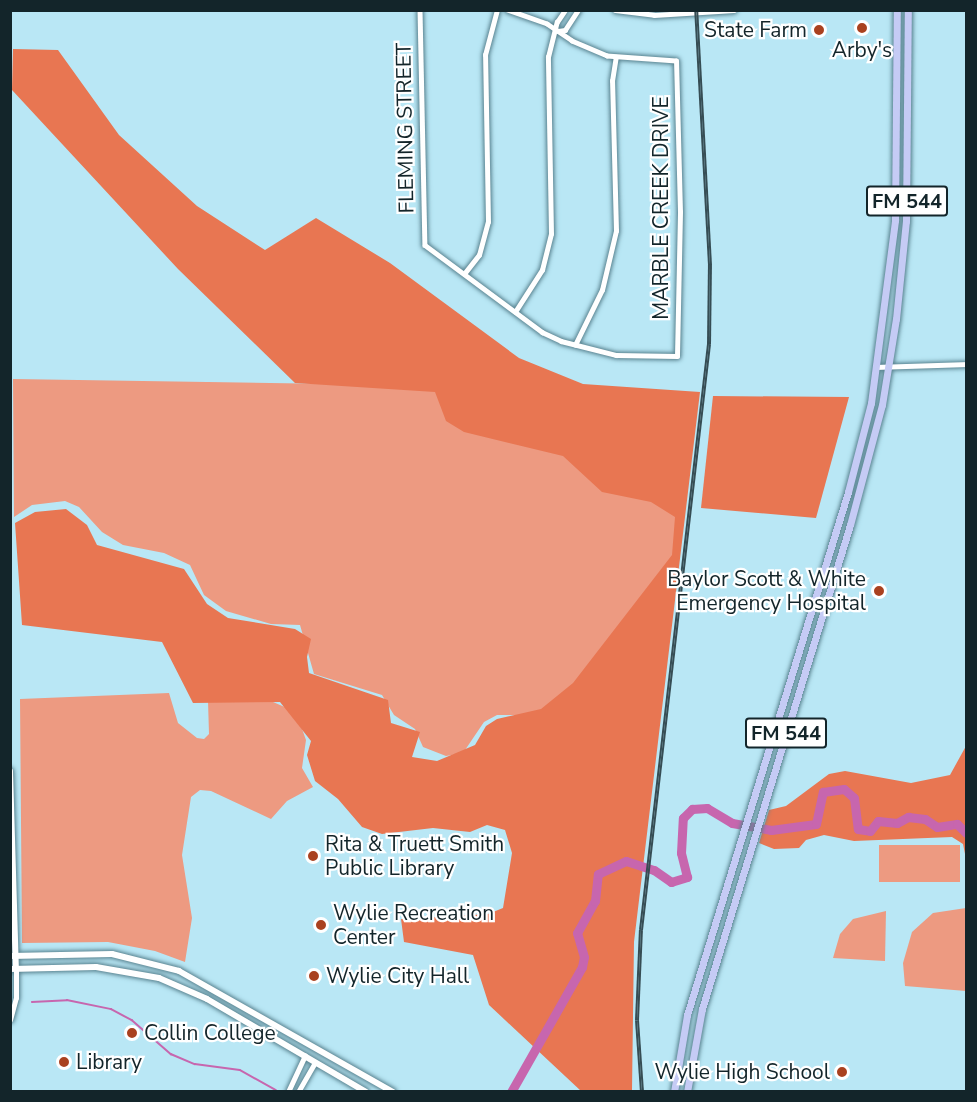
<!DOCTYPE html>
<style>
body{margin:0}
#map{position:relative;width:977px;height:1102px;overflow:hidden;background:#b9e7f5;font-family:"Nunito Sans",sans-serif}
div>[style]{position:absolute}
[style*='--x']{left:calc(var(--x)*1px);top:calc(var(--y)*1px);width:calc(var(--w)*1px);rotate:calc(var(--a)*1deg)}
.green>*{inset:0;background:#ed9a81;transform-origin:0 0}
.forest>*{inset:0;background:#e87652}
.stream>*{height:1.5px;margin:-0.75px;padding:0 0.75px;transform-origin:0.75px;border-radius:0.75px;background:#c766ae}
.river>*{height:9px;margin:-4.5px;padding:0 4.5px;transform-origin:4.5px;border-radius:4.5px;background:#c766ae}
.roads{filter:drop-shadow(0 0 2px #598390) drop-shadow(0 0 2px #598390)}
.minor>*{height:4.5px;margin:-2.25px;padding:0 2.25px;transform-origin:2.25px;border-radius:2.25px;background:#fff}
.tertiary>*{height:5px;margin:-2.5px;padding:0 2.5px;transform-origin:2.5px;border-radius:2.5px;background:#fff}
.secondary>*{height:6px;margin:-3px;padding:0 3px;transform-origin:3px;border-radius:3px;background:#fff}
.primary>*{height:7px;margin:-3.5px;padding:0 3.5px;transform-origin:3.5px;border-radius:3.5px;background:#c5cbf5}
.rail>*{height:4px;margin-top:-2px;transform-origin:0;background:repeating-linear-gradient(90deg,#fff 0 4.5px,#364d54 0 9px);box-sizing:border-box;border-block:2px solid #364d54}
.dots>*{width:16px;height:16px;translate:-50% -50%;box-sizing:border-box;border:3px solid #fff;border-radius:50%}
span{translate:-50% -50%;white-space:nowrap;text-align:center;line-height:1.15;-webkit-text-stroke:4.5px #fff;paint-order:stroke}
.shield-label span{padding:2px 4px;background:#fff;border:2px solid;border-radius:4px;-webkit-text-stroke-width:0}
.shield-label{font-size:20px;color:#13252a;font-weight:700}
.poi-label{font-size:21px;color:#13252a}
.right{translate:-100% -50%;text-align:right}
.left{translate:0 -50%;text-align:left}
.street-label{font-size:21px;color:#13252a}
.frame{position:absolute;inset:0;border:12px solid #13252a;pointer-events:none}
</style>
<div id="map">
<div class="green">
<i style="clip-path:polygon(13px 379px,461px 386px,687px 461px,649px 750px,536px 715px,497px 715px,484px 722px,463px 753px,446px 756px,423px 747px,415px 729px,394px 715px,382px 695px,314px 674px,300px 625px,271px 624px,226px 611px,204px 595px,190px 565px,164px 553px,123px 545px,102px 532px,79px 507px,65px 501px,32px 505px,14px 517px)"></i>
<i style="clip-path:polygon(169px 693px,178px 723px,197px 738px,204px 739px,209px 734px,208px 701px,273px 702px,287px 708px,302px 729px,306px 740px,302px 768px,313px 787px,287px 801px,271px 819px,211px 791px,200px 790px,191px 797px,182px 855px,192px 918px,185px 962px,155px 951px,108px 942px,22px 943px,20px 699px)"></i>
<i style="left:960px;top:845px;width:37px;height:81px;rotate:90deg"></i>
<i style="clip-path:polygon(966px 908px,966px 991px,905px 986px,903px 963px,912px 932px,933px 913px)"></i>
<i style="clip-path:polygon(886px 911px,885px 961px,833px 958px,840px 934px,853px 919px)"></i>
</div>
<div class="forest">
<i style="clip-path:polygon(13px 49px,58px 50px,119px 135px,197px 206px,265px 250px,316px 218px,390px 263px,519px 358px,583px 384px,700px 392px,634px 942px,632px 1091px,581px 1091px,489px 1005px,473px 955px,404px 942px,401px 919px,488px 914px,503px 908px,512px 853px,505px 830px,487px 825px,470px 832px,433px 828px,382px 834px,362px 827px,338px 799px,315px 781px,307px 755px,311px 741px,280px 702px,193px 703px,162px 642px,22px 625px,15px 523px,35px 512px,66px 509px,87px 525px,97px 545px,184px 569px,207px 604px,228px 618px,295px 629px,311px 639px,307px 657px,309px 673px,388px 700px,391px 723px,420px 732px,412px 757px,437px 761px,475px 745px,486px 726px,497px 719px,541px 709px,573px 683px,672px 555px,675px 517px,651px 502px,602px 492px,563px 456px,464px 432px,446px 421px,435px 392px,295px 383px,178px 269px,12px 90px)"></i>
<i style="clip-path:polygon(713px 396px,849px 397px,816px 518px,701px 508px)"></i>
<i style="clip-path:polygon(966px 746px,966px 859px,963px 844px,952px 837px,854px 841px,824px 835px,806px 840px,799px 848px,774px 849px,759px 843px,769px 810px,786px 806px,829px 774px,845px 771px,911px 783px,950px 775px)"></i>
</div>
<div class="stream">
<i style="--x:32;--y:1002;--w:35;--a:-3"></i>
<i style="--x:67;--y:1000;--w:45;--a:11.6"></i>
<i style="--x:111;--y:1009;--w:24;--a:28"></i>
<i style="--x:132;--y:1020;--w:52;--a:41.1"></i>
<i style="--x:171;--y:1054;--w:26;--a:23"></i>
<i style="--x:195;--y:1064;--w:45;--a:7.6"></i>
<i style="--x:240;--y:1070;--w:41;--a:29.1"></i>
</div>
<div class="river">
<i style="--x:511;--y:1092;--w:144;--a:-60.4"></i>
<i style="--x:582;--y:967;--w:10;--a:-79"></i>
<i style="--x:584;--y:957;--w:25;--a:-106"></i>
<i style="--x:577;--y:933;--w:37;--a:-61"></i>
<i style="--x:595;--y:901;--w:27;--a:-84"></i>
<i style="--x:598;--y:874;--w:31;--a:-25"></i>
<i style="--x:626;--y:861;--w:29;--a:18"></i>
<i style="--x:654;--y:870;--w:21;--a:35"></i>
<i style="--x:671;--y:882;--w:17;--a:-17"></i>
<i style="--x:687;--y:877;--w:25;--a:-104"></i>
<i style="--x:681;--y:853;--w:35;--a:-87"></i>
<i style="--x:683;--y:818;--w:13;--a:-45"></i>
<i style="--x:692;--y:809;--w:15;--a:-4"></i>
<i style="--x:707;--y:808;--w:29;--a:31"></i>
<i style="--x:732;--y:823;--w:40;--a:10"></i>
<i style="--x:771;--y:830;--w:45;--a:-7.6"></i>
<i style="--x:816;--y:824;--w:33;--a:-78"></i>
<i style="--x:823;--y:792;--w:21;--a:-8"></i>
<i style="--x:844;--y:789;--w:13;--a:42"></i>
<i style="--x:854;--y:798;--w:31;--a:83"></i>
<i style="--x:858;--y:829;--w:12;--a:9"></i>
<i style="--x:870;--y:831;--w:13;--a:-51"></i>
<i style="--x:878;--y:821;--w:19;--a:6"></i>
<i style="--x:897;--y:823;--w:13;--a:-29"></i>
<i style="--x:908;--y:817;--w:17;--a:7"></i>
<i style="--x:925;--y:819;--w:14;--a:34"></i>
<i style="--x:937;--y:827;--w:20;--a:-9"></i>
<i style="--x:957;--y:824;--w:13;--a:45"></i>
</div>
<div class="roads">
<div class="minor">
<i style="--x:420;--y:10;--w:235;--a:88.8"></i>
<i style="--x:425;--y:245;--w:146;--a:36.6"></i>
<i style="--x:542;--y:332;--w:21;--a:25"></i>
<i style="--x:561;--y:341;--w:57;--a:14.3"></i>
<i style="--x:616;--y:355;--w:61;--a:0.9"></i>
<i style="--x:677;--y:356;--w:144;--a:-88.8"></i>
<i style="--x:680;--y:212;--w:151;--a:-91.5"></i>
<i style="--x:676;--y:61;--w:69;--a:-175.9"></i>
<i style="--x:607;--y:56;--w:38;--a:-157"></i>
<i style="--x:572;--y:41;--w:30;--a:-146"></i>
<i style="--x:547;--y:24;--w:42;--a:-160.7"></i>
<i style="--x:558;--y:31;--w:7;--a:-8"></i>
<i style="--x:565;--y:30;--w:24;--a:-57"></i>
<i style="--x:464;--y:274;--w:24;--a:-52"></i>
<i style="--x:479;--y:255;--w:34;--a:-75"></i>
<i style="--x:488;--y:222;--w:167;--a:-91"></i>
<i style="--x:485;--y:55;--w:47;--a:-75.1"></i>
<i style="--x:515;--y:312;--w:50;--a:-57.3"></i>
<i style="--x:542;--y:270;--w:37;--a:-76"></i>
<i style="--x:551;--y:234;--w:177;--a:-91"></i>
<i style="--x:548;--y:57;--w:36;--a:-76"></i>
<i style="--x:557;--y:22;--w:14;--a:-56"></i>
<i style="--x:575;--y:345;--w:61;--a:-63.9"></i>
<i style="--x:602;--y:290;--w:61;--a:-76.7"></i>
<i style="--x:616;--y:231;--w:150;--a:-91.5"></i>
<i style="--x:612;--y:81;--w:24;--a:-81"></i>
<i style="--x:10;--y:1020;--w:23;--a:-75"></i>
<i style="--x:16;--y:998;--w:29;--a:-90"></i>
<i style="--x:288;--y:1092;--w:40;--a:-65"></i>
<i style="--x:298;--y:1092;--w:34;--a:-60"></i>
</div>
<div class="tertiary">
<i style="--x:615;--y:10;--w:39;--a:7"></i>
<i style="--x:654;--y:15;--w:80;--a:-3.6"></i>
<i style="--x:877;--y:367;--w:89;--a:-1.9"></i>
</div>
<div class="secondary">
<i style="--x:10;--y:771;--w:198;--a:88.3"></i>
<i style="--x:10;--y:956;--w:102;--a:-1.1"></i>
<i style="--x:112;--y:954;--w:69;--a:14.2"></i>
<i style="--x:179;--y:971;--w:246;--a:29.5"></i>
<i style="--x:10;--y:969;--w:86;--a:-1.3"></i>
<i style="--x:96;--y:967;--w:64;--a:9.9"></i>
<i style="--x:159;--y:978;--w:52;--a:23.6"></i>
<i style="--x:207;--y:999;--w:184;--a:30.3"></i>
</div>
<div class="primary">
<i style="--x:674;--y:1092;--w:78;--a:-80.4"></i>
<i style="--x:687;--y:1015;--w:547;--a:-72.89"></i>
<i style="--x:848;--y:492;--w:92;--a:-75.5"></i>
<i style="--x:871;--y:403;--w:185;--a:-82.5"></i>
<i style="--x:895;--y:220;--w:210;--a:-89.5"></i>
<i style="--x:687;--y:1092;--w:84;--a:-79.8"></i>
<i style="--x:702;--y:1009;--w:506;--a:-73"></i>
<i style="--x:850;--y:525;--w:124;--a:-75.1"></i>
<i style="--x:882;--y:405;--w:87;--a:-80.8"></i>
<i style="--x:896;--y:319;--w:99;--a:-84.2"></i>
<i style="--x:906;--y:221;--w:211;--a:-89.5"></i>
</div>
</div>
<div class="rail">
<i style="--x:642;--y:1092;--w:72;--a:-94"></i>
<i style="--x:637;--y:1020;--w:90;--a:-87.5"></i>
<i style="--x:641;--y:930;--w:590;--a:-83.38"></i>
<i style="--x:709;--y:344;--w:79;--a:-89.3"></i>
<i style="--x:710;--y:265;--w:255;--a:-93.1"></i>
</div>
<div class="dots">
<i style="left:862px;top:28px;background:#a9411f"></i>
<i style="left:819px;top:30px;background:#a9411f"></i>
<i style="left:879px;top:591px;background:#a9411f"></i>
<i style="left:313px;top:856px;background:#a9411f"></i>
<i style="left:321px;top:925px;background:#a9411f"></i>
<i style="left:314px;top:976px;background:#a9411f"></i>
<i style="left:132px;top:1033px;background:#a9411f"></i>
<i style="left:64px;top:1062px;background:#a9411f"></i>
<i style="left:842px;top:1072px;background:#a9411f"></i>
</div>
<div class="shield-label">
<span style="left:907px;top:201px">FM 544</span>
<span style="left:786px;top:733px">FM 544</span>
</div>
<div class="poi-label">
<span class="right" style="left:807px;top:30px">State Farm</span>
<span style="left:862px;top:50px">Arby's</span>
<span class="right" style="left:866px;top:591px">Baylor Scott &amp; White<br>Emergency Hospital</span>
<span class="left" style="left:325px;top:856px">Rita &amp; Truett Smith<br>Public Library</span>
<span class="left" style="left:333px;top:925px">Wylie Recreation<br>Center</span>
<span class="left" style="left:326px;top:976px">Wylie City Hall</span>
<span class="left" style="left:144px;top:1033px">Collin College</span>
<span class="left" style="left:76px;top:1062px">Library</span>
<span class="right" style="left:830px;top:1072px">Wylie High School</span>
</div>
<div class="street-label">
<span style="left:405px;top:128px;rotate:-91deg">FLEMING STREET</span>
<span style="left:661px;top:208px;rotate:-90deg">MARBLE CREEK DRIVE</span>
</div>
<div class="frame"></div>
</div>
